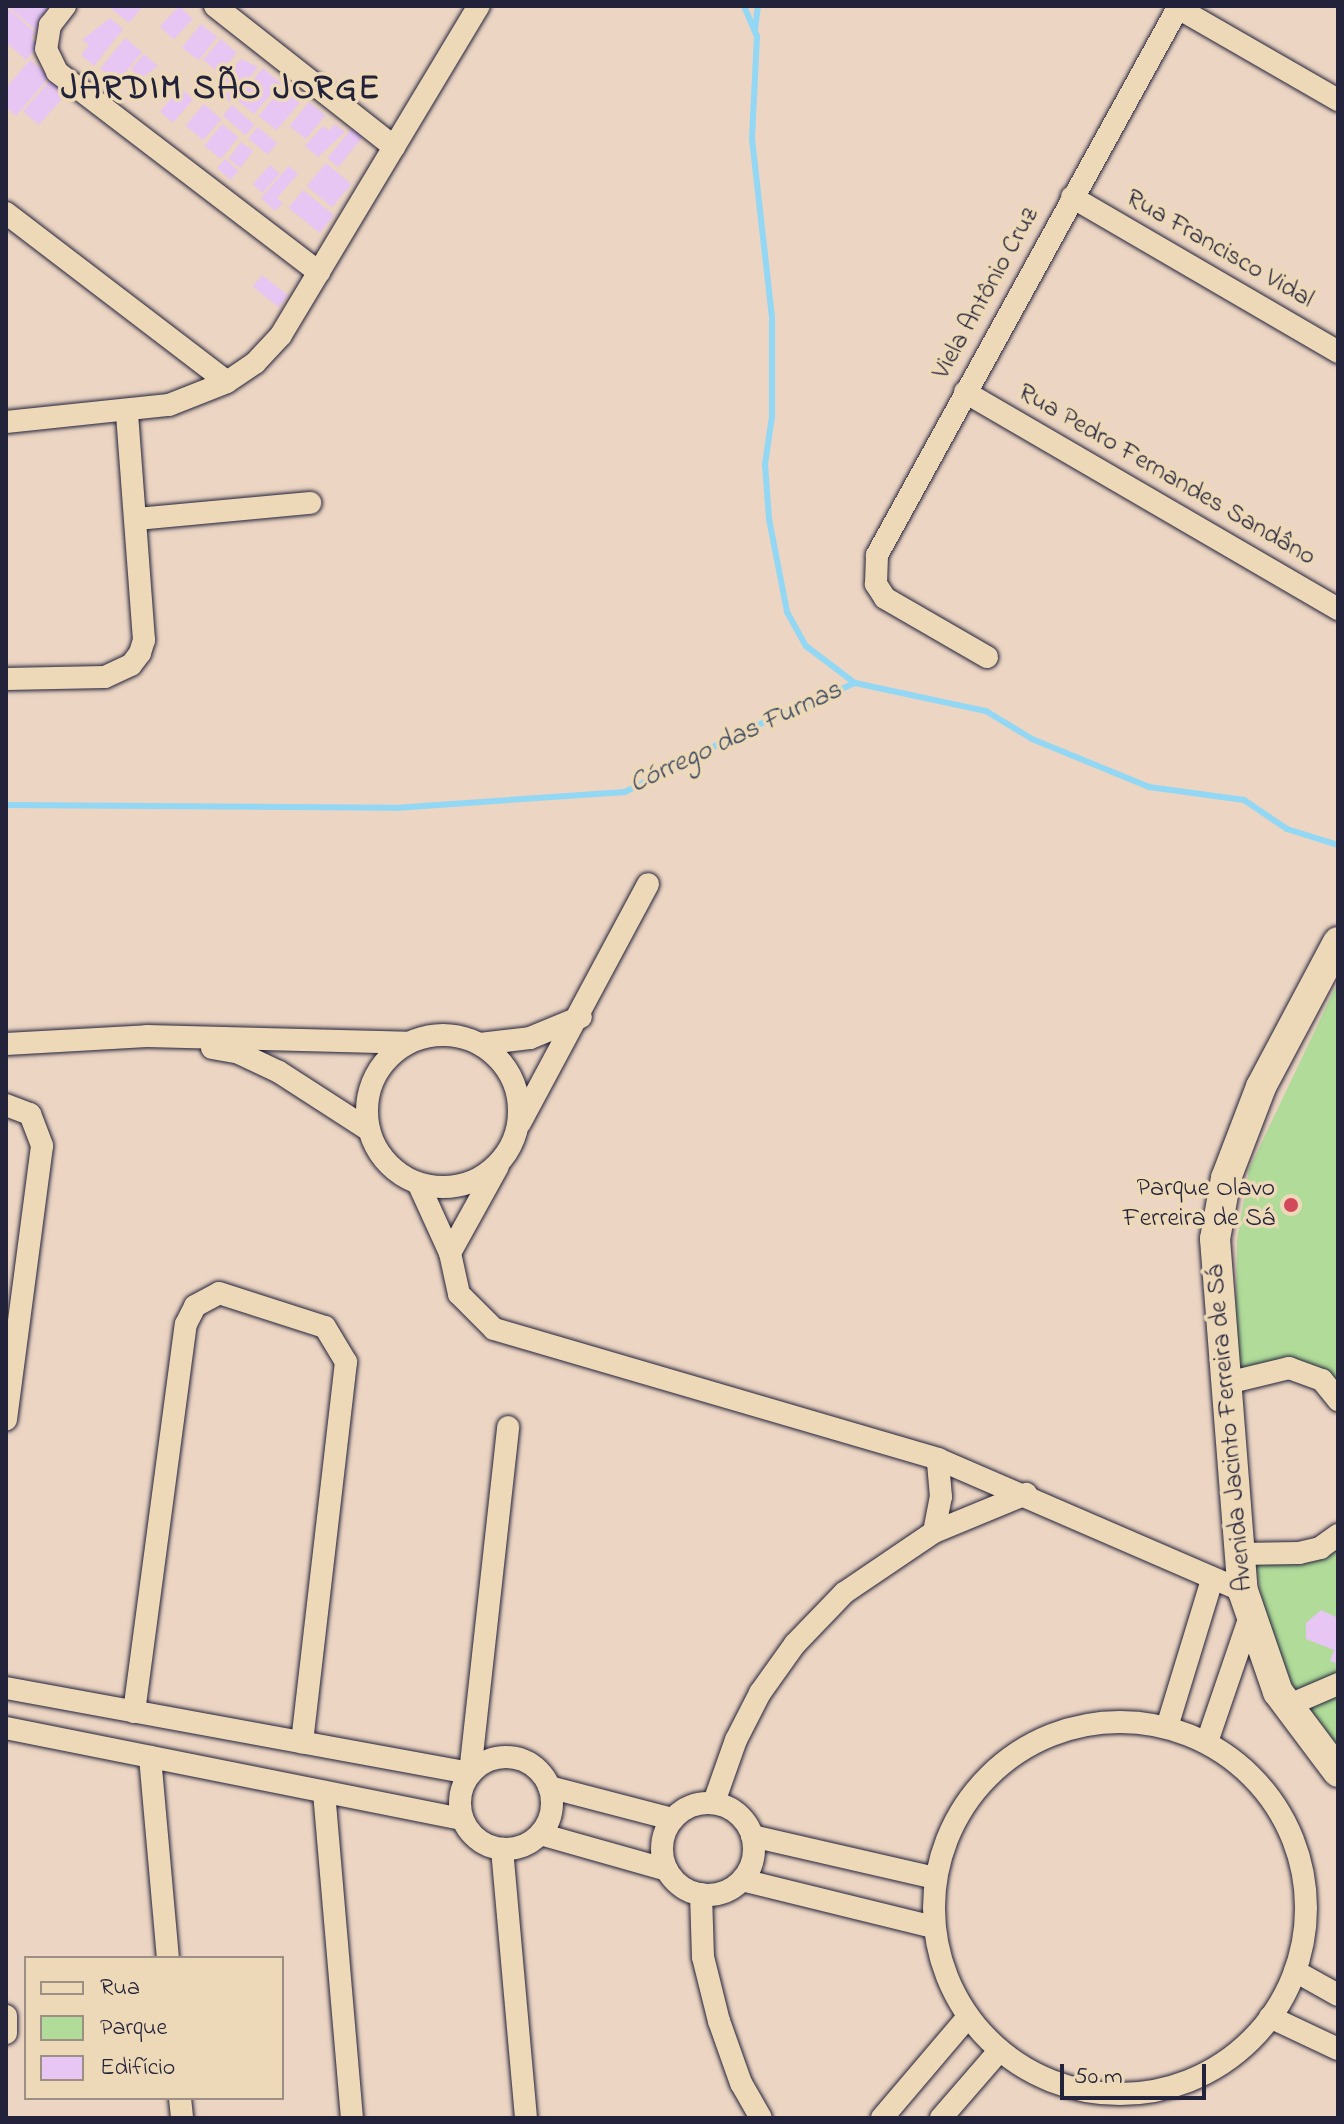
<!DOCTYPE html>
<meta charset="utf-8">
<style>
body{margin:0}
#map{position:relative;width:1344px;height:2124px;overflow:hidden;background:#ecd5c3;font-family:"Indie Flower",sans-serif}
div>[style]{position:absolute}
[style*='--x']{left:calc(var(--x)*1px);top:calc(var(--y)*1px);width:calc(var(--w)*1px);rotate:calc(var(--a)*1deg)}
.green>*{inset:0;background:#b0db99}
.stream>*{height:6px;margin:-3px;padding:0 3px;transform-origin:3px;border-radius:3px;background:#92d7f4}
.building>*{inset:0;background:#e7c6f3;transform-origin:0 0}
.roads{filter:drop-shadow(0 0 2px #22223b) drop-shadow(0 0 2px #22223b)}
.minor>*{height:22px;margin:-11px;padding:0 11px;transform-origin:11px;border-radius:11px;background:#edd9b7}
.minor>.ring{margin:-11px;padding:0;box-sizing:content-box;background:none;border:22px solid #edd9b7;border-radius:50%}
.secondary>*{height:30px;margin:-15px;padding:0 15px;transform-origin:15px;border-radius:15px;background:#edd9b7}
.dots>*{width:22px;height:22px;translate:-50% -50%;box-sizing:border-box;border:4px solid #edd9b7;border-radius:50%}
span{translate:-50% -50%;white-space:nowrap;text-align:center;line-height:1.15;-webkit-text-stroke:7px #edd9b7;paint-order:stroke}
.street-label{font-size:26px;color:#22223b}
.poi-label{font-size:26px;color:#22223b}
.right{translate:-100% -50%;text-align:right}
.water-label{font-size:28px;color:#384660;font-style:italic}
.district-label{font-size:34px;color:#22223b;font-weight:700;letter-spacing:2px}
.frame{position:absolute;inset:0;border:8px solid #22223b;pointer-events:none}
.legend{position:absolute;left:24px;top:1956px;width:260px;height:144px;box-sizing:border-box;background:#edd9b7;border:2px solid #9c9085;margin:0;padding:10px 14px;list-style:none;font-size:24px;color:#22223b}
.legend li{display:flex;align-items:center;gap:16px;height:40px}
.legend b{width:40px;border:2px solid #9c9085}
.scale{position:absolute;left:1060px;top:2064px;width:146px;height:36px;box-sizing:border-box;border:4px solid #22223b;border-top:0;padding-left:10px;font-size:24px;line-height:28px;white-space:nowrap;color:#22223b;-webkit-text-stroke:6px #edd9b7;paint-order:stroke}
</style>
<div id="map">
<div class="green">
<i style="clip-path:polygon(1338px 982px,1338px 1396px,1323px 1379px,1235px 1378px,1237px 1241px,1249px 1169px)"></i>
<i style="clip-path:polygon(1338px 1539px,1338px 1752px,1295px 1698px,1264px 1612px,1255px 1560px)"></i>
</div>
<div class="stream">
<i style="--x:744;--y:6;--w:33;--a:67"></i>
<i style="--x:757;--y:36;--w:103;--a:92.8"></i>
<i style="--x:752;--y:139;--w:179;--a:83.6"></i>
<i style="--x:772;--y:317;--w:100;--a:90"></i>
<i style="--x:772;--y:417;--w:48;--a:98.5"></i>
<i style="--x:765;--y:464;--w:55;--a:85.8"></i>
<i style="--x:769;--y:519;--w:95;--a:79"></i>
<i style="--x:787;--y:612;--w:39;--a:61"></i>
<i style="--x:806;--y:646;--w:61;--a:37.1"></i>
<i style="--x:855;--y:683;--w:134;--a:12.1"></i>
<i style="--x:986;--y:711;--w:54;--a:31.3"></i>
<i style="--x:1032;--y:739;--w:126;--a:22.3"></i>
<i style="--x:1149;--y:787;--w:96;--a:7.8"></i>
<i style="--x:1244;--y:800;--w:52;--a:34"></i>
<i style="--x:1287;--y:829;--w:53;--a:17.4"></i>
<i style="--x:755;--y:30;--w:24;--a:-83"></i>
<i style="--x:6;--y:805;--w:389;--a:0.4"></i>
<i style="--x:395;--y:808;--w:231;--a:-4"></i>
<i style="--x:625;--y:792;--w:134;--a:-27.1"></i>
<i style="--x:744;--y:731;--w:121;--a:-23.4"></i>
</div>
<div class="building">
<i style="clip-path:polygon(7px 6px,51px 6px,55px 10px,37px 31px)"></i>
<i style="clip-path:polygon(108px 6px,143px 6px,129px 23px)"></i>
<i style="left:179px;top:6px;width:19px;height:28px;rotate:43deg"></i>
<i style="clip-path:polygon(6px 7px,36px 33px,31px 38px,39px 45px,26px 60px,6px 42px)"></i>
<i style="clip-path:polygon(110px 18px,123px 29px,94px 66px,81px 55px,89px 45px,82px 40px)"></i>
<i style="left:201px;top:24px;width:21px;height:30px;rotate:39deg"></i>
<i style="left:125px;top:38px;width:22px;height:39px;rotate:39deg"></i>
<i style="left:221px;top:39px;width:21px;height:27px;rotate:41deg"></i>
<i style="clip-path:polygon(144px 54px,158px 66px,141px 78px,131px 69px)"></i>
<i style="clip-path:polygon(241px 59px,258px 67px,230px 102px,215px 90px)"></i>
<i style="clip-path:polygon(30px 60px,50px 76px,16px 116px,6px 107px,6px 88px)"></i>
<i style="left:263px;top:68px;width:23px;height:41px;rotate:41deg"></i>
<i style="left:52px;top:78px;width:21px;height:44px;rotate:41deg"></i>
<i style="left:287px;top:82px;width:23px;height:44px;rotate:40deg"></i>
<i style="left:180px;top:88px;width:17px;height:31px;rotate:40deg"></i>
<i style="left:309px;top:102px;width:21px;height:31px;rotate:39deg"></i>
<i style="left:204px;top:104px;width:23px;height:28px;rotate:41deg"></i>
<i style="left:232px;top:105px;width:30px;height:14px;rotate:41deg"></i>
<i style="left:222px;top:124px;width:21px;height:28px;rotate:39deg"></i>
<i style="clip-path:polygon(335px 124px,345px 132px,318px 157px,305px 146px,323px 126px,329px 131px)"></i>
<i style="left:258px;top:127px;width:25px;height:15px;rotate:40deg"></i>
<i style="left:352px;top:128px;width:14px;height:39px;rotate:39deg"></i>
<i style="left:241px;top:142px;width:15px;height:21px;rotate:37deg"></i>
<i style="left:225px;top:159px;width:18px;height:12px;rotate:41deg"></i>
<i style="left:326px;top:163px;width:33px;height:30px;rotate:40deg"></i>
<i style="left:270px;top:165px;width:13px;height:26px;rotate:42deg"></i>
<i style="clip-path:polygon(289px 166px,298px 174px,277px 198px,283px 203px,275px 211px,261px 198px)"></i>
<i style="left:303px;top:190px;width:40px;height:23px;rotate:39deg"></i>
<i style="left:262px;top:275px;width:33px;height:15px;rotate:38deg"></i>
<i style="clip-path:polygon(1321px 1610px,1338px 1618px,1338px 1664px,1330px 1661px,1334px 1650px,1306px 1639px,1306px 1623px)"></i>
</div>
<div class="roads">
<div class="minor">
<i style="--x:65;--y:6;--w:24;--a:128"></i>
<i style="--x:50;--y:25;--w:24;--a:99"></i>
<i style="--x:46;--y:49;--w:25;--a:64"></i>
<i style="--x:57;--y:72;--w:330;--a:37.4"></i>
<i style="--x:215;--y:6;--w:228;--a:38.2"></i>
<i style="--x:1178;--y:8;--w:185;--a:29.9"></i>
<i style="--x:1072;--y:197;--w:308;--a:30.2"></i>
<i style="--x:6;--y:213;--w:278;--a:37.4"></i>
<i style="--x:965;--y:392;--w:432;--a:30.2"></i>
<i style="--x:6;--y:422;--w:164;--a:-6"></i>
<i style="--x:169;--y:405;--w:62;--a:-21.6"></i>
<i style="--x:227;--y:382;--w:34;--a:-34"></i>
<i style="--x:255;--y:363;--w:38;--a:-47"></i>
<i style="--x:281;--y:335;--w:384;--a:-59"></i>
<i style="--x:137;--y:519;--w:174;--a:-5.3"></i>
<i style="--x:987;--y:657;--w:118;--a:-150"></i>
<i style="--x:885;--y:598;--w:17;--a:-123"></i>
<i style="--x:876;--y:584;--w:29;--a:-88"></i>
<i style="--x:877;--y:555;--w:627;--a:-61.19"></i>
<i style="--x:6;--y:679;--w:99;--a:-1.2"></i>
<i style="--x:105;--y:677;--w:29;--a:-25"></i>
<i style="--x:131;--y:665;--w:15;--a:-53"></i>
<i style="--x:140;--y:653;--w:14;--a:-73"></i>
<i style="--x:144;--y:640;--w:228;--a:-94.3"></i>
<i class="ring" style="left:367px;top:1035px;width:130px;height:130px"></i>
<i style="--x:6;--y:1044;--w:141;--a:-3.2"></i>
<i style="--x:147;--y:1036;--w:261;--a:1.5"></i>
<i style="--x:480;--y:1044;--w:50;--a:-6.8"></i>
<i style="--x:530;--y:1038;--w:55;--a:-22.4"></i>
<i style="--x:212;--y:1048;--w:27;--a:10"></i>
<i style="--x:239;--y:1053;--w:44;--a:25.4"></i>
<i style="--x:279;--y:1072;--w:107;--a:32.8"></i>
<i style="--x:6;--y:1105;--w:26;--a:21"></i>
<i style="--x:30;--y:1114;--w:34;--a:69"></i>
<i style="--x:42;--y:1146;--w:276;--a:97.5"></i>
<i style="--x:520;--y:1123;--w:271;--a:-61.8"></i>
<i style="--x:419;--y:1185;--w:75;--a:65.5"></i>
<i style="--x:450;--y:1253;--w:42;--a:77.6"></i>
<i style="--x:459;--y:1294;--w:49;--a:45"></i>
<i style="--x:494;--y:1329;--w:463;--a:16.3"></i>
<i style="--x:938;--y:1459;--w:332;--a:23.4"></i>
<i style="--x:450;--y:1253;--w:99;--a:-61.1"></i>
<i style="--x:1223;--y:1384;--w:68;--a:-13.6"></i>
<i style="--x:1289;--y:1368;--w:35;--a:20"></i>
<i style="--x:1322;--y:1380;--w:26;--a:51"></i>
<i style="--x:934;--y:1532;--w:36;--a:-79"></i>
<i style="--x:941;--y:1497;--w:38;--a:-95"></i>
<i style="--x:1238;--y:1554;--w:61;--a:-0.9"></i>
<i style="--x:1299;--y:1553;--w:22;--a:-13"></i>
<i style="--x:1320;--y:1548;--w:22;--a:-36"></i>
<i style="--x:6;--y:1688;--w:472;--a:10.4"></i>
<i style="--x:470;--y:1773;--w:348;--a:-83.7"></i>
<i style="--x:1287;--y:1706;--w:56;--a:-23.3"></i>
<i style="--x:134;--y:1712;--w:391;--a:-82.4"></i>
<i style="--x:186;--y:1324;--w:20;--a:-63"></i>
<i style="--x:195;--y:1306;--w:27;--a:-28"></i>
<i style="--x:219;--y:1293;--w:111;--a:17.8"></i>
<i style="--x:325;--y:1327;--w:41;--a:59"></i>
<i style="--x:346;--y:1362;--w:383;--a:96.6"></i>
<i class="ring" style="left:934px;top:1722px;width:350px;height:350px"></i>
<i style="--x:1167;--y:1727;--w:154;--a:-73"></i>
<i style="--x:6;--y:1728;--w:465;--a:11.3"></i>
<i style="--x:1207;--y:1742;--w:130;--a:-71.1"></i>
<i class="ring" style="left:460px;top:1757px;width:70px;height:70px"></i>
<i style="--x:150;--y:1757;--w:202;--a:84.9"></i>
<i style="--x:549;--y:1787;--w:127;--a:14.6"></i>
<i style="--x:324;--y:1792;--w:327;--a:85.1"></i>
<i style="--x:714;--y:1802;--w:66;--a:-70.5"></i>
<i style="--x:736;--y:1740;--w:53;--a:-62.9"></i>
<i style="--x:760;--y:1693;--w:60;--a:-54.5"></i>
<i style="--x:795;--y:1644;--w:71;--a:-46.1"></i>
<i style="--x:844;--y:1593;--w:109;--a:-34.1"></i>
<i style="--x:934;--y:1532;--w:100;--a:-22.4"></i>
<i class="ring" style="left:662px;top:1803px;width:70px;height:70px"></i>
<i style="--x:540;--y:1834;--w:132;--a:15.8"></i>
<i style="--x:752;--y:1836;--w:189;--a:12.9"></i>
<i style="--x:502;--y:1849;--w:270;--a:84.9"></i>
<i style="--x:742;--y:1880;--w:198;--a:13.8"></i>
<i style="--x:701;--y:1894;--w:63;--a:88.2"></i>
<i style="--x:703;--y:1957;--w:66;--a:76"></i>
<i style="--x:719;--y:2021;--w:66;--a:70.5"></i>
<i style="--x:741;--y:2083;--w:40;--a:60.3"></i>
<i style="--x:1295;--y:1971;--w:49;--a:29.2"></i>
<i style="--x:6;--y:2016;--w:17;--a:90"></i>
<i style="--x:1270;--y:2017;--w:75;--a:25.2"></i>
<i style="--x:180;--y:2098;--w:20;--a:84"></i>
<i style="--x:882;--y:2118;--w:133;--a:-49.6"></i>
<i style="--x:941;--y:2118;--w:89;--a:-49.1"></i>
</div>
<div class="secondary">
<i style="--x:1338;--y:942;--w:164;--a:118"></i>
<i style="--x:1261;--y:1087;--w:97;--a:111"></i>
<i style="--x:1226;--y:1178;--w:62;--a:100.2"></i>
<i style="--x:1215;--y:1239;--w:353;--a:85.5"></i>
<i style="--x:1243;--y:1591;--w:107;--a:70.9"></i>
<i style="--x:1278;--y:1692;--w:100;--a:53.1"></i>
</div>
</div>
<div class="dots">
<i style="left:1291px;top:1205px;background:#d1495b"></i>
</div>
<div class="street-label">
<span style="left:1219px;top:250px;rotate:30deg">Rua Francisco Vidal</span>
<span style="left:987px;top:294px;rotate:-61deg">Viela Antônio Cruz</span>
<span style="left:1166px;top:476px;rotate:30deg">Rua Pedro Fernandes Sandâno</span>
<span style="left:1231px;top:1428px;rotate:-95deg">Avenida Jacinto Ferreira de Sá</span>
</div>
<div class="poi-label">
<span class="right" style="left:1275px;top:1205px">Parque Olavo<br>Ferreira de Sá</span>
</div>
<div class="water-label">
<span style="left:736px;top:738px;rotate:-25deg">Córrego das Furnas</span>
</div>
<div class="district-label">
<span style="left:221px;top:91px">JARDIM SÃO JORGE</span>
</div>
<div class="frame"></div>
<ul class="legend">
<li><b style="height:10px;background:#edd9b7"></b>Rua</li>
<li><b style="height:22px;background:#b0db99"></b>Parque</li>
<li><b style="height:22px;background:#e7c6f3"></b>Edifício</li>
</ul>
<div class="scale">50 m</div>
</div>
